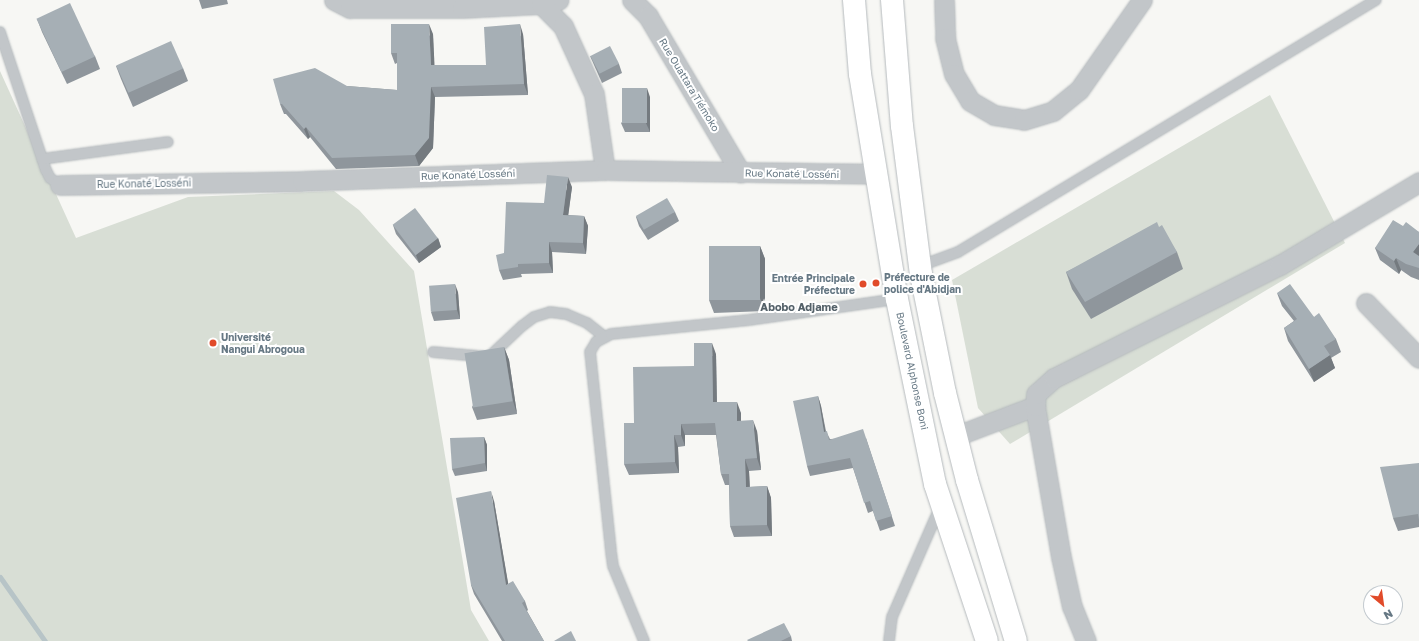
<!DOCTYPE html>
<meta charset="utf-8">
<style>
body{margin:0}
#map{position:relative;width:1419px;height:641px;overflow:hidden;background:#f7f7f4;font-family:"Golos Text",sans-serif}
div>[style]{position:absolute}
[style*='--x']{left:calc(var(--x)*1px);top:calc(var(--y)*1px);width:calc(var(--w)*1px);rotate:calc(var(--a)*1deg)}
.green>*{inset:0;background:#d8ded5}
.stream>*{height:5px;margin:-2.5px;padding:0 2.5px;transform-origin:2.5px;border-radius:2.5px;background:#b7c4c7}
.roads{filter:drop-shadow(0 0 1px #b5babd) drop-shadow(0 0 1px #b5babd)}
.service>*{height:10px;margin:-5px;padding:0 5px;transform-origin:5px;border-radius:5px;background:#c2c6c9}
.minor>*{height:19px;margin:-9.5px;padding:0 9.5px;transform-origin:9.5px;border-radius:9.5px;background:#c2c6c9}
.primary>*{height:22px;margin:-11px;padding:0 11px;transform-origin:11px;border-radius:11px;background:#fff}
.wall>*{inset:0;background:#8f969c}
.shaded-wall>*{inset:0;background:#747a7f}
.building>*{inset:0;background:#a6afb5;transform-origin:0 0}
.dots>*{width:11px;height:11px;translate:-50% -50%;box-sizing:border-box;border:2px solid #fff;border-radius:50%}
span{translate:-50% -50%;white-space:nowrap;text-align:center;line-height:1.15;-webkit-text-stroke:4px #fff;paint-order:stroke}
.street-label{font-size:10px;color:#667884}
.poi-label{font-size:10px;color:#667884;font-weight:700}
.left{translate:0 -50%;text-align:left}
.right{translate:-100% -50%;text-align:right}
.neighbourhood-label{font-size:11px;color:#546169;font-weight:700}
.north{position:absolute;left:1363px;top:585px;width:40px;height:40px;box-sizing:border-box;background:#fff;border:1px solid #c2c9ce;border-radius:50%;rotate:151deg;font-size:11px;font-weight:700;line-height:16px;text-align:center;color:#667884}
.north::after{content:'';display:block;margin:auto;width:14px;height:18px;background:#e14b2a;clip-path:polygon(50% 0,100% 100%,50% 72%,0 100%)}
</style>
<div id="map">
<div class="green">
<i style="clip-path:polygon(0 71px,76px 238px,188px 197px,334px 191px,359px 210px,414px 271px,471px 610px,489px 641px,0 641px)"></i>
<i style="clip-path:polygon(1270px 95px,1345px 243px,1010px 444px,978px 408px,952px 280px)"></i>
</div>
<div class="stream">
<i style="--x:0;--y:577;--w:78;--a:54.9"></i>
</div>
<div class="roads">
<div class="service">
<i style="--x:0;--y:32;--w:145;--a:71.6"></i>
<i style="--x:46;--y:170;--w:9;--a:63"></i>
<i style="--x:50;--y:178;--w:12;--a:35"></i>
<i style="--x:42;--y:159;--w:127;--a:-7.7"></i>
<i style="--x:920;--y:266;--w:40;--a:-20.2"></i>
<i style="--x:958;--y:252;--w:488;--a:-31.1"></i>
<i style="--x:433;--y:352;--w:56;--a:5.1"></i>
<i style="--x:489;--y:357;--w:45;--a:-43.2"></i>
<i style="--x:522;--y:326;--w:15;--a:-37"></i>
<i style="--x:534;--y:317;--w:17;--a:-17"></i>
<i style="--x:550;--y:312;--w:16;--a:7"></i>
<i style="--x:566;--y:314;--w:23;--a:23"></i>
<i style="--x:587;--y:323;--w:23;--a:38"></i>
<i style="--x:644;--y:641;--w:81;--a:-112.5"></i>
<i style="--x:613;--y:566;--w:15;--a:-98"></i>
<i style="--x:611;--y:551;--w:200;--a:-96"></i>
<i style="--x:590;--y:352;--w:12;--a:-59"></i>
<i style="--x:596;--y:342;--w:17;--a:-28"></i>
<i style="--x:611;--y:334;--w:139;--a:-5.8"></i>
<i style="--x:749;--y:320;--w:149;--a:-8.1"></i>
<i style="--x:889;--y:641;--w:24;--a:-83"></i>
<i style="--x:892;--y:617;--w:120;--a:-66.4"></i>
</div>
<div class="minor">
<i style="--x:334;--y:0;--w:18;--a:27"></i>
<i style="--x:350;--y:8;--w:112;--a:0"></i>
<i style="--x:462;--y:8;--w:79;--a:-2.9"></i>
<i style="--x:541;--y:4;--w:18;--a:-13"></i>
<i style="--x:632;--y:0;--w:23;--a:45"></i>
<i style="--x:648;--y:16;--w:182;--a:59.4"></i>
<i style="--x:944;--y:0;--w:38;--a:88"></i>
<i style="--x:945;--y:38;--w:37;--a:76"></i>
<i style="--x:954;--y:74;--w:31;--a:59"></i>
<i style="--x:970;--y:101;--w:28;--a:30"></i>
<i style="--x:994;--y:115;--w:30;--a:9"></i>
<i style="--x:1024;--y:120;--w:30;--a:-17"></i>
<i style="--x:1053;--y:111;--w:33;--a:-39"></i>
<i style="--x:1079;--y:90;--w:110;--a:-55"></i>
<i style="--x:541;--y:4;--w:31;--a:45"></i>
<i style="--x:563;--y:26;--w:75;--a:65.5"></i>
<i style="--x:594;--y:94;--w:77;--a:81.8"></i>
<i style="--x:60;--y:185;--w:242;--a:-0.9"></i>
<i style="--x:302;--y:181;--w:303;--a:-2.1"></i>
<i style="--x:605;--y:170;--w:271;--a:0.8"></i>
<i style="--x:1366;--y:303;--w:76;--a:46.1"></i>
<i style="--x:956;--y:436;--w:85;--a:-20.8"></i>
<i style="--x:1086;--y:641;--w:37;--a:-112"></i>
<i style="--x:1072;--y:607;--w:51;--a:-102.4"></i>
<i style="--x:1061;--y:557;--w:153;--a:-99.8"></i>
<i style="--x:1035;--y:406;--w:12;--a:-85"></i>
<i style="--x:1036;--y:394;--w:24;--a:-42"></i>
<i style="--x:1054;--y:378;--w:253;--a:-26.6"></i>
<i style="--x:1280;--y:265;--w:162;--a:-30.8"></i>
</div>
<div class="primary">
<i style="--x:854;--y:0;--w:74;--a:85.4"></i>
<i style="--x:860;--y:74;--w:228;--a:80.7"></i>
<i style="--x:897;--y:299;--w:189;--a:78.4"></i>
<i style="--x:935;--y:484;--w:165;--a:71.7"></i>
<i style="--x:892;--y:0;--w:126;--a:85.5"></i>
<i style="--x:902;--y:126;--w:149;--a:82.7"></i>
<i style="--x:921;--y:274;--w:121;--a:78.6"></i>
<i style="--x:945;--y:393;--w:90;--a:75.8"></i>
<i style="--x:967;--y:480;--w:168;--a:73.1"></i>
</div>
</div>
<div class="wall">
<i style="clip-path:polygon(199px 0,227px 0,228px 4px,202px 9px)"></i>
<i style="clip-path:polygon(37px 19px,95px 56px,100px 69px,67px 84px,42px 32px)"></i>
<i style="clip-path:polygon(433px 34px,434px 65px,486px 65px,523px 34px,528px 95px,435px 97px,433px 148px,419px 166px,336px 169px,310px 137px,308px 139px,286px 114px,284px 114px,280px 104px,347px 86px,397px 90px,397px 63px,395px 64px,391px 53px)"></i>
<i style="clip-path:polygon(590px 56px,619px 64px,622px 73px,602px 83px)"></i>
<i style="clip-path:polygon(116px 66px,183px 68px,188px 81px,133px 107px,121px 79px)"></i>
<i style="clip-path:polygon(650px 97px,650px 132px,625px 132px,621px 123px)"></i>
<i style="clip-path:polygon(572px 187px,568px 215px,584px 216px,588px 226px,586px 254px,552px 252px,553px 273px,521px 274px,522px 277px,503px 280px,499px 270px,504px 253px,544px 203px)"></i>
<i style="clip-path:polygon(675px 212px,679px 221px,648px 240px,639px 226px,636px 217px)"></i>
<i style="clip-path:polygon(393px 225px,438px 238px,441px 247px,419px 263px,396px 234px)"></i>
<i style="clip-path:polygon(1403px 226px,1419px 232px,1419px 280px,1411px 277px,1401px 270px,1399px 274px,1380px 260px,1375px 248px)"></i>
<i style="clip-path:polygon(1159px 227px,1177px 252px,1183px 269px,1091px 319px,1072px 289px,1066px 272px)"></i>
<i style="clip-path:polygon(760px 246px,765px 259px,765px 311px,714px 313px,709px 300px)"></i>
<i style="clip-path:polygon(458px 292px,460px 319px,434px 321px,431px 312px)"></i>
<i style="clip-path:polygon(1277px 293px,1314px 317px,1336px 339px,1341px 352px,1331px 358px,1335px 368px,1314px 382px,1288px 341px,1284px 328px,1294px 321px,1282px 306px)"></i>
<i style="clip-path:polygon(504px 347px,509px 360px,517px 414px,477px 420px,472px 407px)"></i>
<i style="clip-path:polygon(716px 354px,717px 402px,741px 413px,741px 421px,757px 431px,761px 470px,749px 471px,750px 487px,767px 486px,771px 498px,772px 536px,734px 537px,730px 526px,729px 485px,725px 485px,721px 474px,716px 435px,685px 435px,685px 446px,678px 447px,679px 473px,629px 475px,624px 464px,634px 423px,694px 366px)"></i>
<i style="clip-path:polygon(818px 396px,821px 406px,826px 431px,830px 439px,866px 438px,895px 526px,880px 531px,873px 511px,868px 513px,853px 468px,810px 476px,807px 466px)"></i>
<i style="clip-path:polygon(484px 437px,487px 445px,487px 471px,455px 476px,452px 469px)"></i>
<i style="clip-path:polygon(1419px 463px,1419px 527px,1398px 531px,1393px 518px)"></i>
<i style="clip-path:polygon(494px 501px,508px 584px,525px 601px,528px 610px,527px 611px,544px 641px,502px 641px,474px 594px,471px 585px)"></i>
<i style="clip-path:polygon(791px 636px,792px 641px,748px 641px)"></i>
</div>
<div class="shaded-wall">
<i style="clip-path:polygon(429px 24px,433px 34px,435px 75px,431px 65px)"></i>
<i style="clip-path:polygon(520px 24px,523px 34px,528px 95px,524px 84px)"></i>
<i style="clip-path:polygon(431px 87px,435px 97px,433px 148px,419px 166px,415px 155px)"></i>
<i style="clip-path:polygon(647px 88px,650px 97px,650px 132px,646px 123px)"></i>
<i style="clip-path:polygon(306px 127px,310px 137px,308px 139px,304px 129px)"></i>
<i style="clip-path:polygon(568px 177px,572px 187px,567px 225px,563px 215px)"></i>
<i style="clip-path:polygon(584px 216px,588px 226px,586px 254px,583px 243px)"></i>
<i style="clip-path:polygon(438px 238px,441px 247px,419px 263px,416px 255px)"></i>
<i style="clip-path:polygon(549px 242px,552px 252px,553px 273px,549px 263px)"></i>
<i style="clip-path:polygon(1419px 244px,1419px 264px,1413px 252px)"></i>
<i style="clip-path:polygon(760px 246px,765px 259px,765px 311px,760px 298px)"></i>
<i style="clip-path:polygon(1396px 258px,1401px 270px,1399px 274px,1394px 261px)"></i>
<i style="clip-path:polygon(455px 284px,458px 292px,460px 319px,457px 310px)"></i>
<i style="clip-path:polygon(712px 343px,716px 354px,717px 413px,713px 402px)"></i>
<i style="clip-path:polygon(504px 347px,509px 360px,517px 414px,513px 401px)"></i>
<i style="clip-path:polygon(1330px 355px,1335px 368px,1314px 382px,1309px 369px)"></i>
<i style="clip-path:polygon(818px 396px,821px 406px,827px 441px,824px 432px)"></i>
<i style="clip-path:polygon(737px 402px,741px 413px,741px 432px,737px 421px)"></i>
<i style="clip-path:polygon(753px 420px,757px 431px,761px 470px,757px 458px)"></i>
<i style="clip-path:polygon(681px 424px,685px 435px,685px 446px,681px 435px)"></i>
<i style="clip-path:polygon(674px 435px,678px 447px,679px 473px,675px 462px)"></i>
<i style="clip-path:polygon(484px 437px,487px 445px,487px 471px,485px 463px)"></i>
<i style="clip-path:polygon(745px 459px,749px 471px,750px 498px,746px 487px)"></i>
<i style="clip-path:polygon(767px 486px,771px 498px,772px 536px,767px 525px)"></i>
<i style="clip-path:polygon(491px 491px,494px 501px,510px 594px,506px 585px)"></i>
</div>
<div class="building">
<i style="left:70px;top:3px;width:59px;height:37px;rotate:65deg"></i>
<i style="clip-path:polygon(391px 24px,429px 24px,431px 65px,486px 65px,484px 27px,520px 24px,524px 84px,431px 87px,429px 138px,415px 155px,332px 158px,306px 127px,304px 129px,282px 104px,280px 104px,273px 79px,315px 68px,347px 86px,397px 90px,397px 53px,391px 53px)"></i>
<i style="left:171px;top:41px;width:30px;height:60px;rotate:66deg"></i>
<i style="left:610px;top:46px;width:20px;height:22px;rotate:63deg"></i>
<i style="left:622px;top:88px;width:25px;height:35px"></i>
<i style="clip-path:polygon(547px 175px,568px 177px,563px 215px,584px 216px,583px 243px,549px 242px,549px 263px,518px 264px,518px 267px,499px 270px,496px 255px,504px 253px,506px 202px,544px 203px)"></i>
<i style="left:667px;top:198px;width:16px;height:36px;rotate:60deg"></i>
<i style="left:415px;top:208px;width:38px;height:28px;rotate:53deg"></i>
<i style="clip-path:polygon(1393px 220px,1403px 226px,1406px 222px,1419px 232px,1419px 244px,1413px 252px,1419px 256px,1419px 268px,1406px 264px,1396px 258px,1394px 261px,1375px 248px)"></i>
<i style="clip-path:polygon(1157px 222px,1159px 227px,1162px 225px,1177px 252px,1085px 302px,1066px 272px)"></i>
<i style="left:709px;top:246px;width:51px;height:54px"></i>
<i style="left:455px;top:284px;width:26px;height:26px;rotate:86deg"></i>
<i style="clip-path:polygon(1290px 284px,1314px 317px,1319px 313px,1336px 339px,1324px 346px,1330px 355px,1309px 369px,1284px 328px,1297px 319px,1277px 293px)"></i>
<i style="clip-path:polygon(694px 343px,712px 343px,713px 402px,737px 402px,737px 421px,753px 420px,757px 458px,745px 459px,746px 487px,767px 486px,767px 525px,730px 526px,729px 474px,721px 474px,715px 423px,681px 424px,681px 435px,674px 435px,675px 462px,624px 464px,624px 423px,634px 423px,633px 367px,694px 366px)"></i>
<i style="left:504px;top:347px;width:55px;height:40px;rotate:81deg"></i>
<i style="clip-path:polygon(818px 396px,824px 432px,827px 431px,829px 440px,863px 429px,892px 516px,876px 521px,870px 501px,864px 503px,850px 458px,807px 466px,793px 401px)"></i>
<i style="clip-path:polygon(484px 437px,485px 463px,452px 469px,450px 438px)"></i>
<i style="clip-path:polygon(1419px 463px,1419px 520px,1418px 514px,1393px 518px,1380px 467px)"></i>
<i style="clip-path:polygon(491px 491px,506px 585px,513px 581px,525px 601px,522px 603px,544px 641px,505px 641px,471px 585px,456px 498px)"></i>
<i style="clip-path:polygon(784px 623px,791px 636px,781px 641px,748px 641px,747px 640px)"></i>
<i style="clip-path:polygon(571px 631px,576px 641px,554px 641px)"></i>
</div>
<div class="dots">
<i style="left:876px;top:283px;background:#e14b2a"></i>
<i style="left:863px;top:284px;background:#e14b2a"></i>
<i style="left:213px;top:343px;background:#e14b2a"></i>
</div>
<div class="street-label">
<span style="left:689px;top:85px;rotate:59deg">Rue Ouattara Tiémoko</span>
<span style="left:792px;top:174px;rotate:1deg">Rue Konaté Losséni</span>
<span style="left:468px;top:175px;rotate:-2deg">Rue Konaté Losséni</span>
<span style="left:144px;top:184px;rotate:-1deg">Rue Konaté Losséni</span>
<span style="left:912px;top:371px;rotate:78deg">Boulevard Alphonse Boni</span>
</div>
<div class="poi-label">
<span class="left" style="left:884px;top:283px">Préfecture de<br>police d'Abidjan</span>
<span class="right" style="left:855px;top:284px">Entrée Principale<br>Préfecture</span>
<span class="left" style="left:221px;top:343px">Université<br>Nangui Abrogoua</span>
</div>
<div class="neighbourhood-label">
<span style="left:799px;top:307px">Abobo Adjame</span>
</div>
<div class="north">N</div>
</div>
